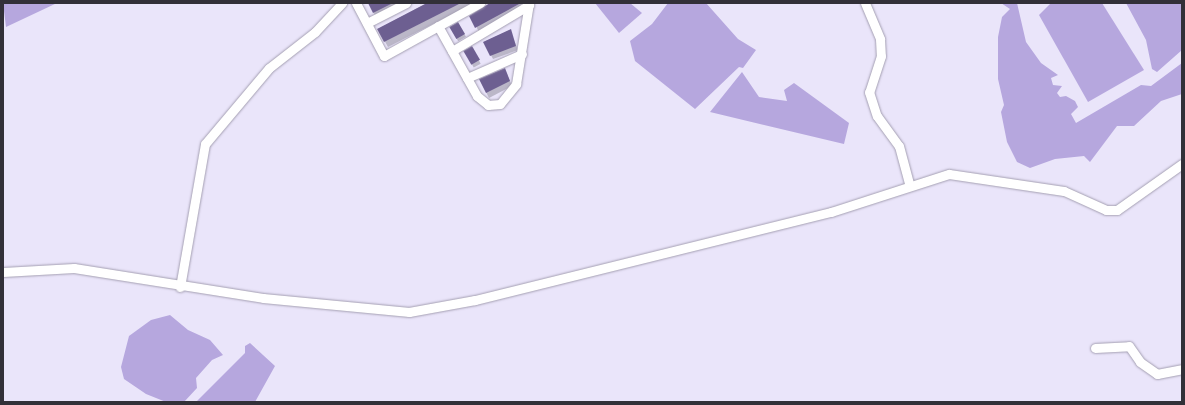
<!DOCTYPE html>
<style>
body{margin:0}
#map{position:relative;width:1185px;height:405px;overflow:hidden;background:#eae5fa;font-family:"Fira Sans",sans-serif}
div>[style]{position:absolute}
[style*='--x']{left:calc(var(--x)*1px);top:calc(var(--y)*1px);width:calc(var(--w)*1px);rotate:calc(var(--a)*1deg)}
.water>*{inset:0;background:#b6a7de}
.shadow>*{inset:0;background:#0003;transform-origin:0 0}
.building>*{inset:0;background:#6d5f91;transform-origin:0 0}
.roads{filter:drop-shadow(0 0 1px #a49fb2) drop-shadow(0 0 1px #a49fb2)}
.minor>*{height:9px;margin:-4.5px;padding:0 4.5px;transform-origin:4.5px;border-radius:4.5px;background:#fff}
span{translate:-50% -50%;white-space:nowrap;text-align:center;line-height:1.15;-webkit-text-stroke:4px #fff;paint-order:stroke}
.frame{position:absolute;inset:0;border:4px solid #323038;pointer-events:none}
</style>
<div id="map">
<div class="water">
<i style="clip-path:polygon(3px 3px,57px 3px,6px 27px)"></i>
<i style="clip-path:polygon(595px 3px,630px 3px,642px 13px,619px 33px)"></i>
<i style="clip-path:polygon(668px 3px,706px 3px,738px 39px,756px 50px,743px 68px,739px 67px,695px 109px,635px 61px,630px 41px,652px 24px)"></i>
<i style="clip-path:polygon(1001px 3px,1017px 3px,1026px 42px,1041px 63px,1058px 75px,1051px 78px,1053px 85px,1062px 86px,1057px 93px,1060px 97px,1066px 96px,1075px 101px,1078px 107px,1071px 114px,1076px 123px,1141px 85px,1151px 86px,1182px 63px,1182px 94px,1161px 101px,1134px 126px,1117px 126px,1090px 162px,1084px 156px,1055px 159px,1030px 168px,1017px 162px,1007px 142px,1001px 112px,1004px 105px,998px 79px,998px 37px,1002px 17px,1010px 9px)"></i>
<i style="clip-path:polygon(1051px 3px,1102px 3px,1144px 70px,1088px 102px,1039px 15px)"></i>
<i style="clip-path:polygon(1126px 3px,1182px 3px,1182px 50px,1157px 72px,1152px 69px,1146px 40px)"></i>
<i style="clip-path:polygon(742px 72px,759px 97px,787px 101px,784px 90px,794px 83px,849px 123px,844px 144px,710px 112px)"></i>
<i style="clip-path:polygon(170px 315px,188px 330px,210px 340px,223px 355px,212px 360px,196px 378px,197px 388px,184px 402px,166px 402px,146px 394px,124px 379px,121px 367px,129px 336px,151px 320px)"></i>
<i style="clip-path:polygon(250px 343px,275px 366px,255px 402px,196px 402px,245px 353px,245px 346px)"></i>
</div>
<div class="shadow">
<i style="clip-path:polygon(369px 3px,402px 3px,376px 17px)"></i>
<i style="clip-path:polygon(427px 3px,474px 3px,388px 47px,378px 29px)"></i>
<i style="clip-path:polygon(494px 3px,520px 3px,523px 8px,479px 32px,471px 16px)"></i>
<i style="left:458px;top:23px;width:16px;height:9px;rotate:60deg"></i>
<i style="clip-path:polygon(510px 30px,518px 50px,493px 59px,484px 42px)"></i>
<i style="left:472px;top:48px;width:18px;height:8px;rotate:61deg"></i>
<i style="clip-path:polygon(507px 74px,512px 86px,489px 98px,480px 80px)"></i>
</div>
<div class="building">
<i style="clip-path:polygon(368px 3px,393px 3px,373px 13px)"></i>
<i style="clip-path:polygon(427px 3px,461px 3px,384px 42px,377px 29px)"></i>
<i style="clip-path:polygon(490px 3px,521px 3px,475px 28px,469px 16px)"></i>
<i style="left:458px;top:22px;width:14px;height:10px;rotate:60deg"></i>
<i style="clip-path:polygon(511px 29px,516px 46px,490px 56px,483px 42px)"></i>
<i style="left:472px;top:46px;width:16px;height:10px;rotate:60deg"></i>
<i style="clip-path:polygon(505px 68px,510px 81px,486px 93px,479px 79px)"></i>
</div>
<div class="roads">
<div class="minor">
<i style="--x:356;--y:3;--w:60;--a:62.2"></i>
<i style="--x:384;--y:56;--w:110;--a:-28.9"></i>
<i style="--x:865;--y:3;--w:39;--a:67"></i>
<i style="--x:880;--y:39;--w:17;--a:87"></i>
<i style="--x:881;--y:56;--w:38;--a:108"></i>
<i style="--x:869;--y:92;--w:25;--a:72"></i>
<i style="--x:877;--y:116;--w:37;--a:54"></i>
<i style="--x:899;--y:146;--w:39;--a:75"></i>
<i style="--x:367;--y:23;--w:44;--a:-27.1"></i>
<i style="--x:438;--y:26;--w:80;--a:60.9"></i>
<i style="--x:477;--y:96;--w:14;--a:39"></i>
<i style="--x:488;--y:105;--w:12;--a:-5"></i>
<i style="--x:500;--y:104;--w:26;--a:-51"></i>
<i style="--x:516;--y:84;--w:82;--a:-80.9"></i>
<i style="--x:452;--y:51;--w:90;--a:-30.9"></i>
<i style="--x:467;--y:78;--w:60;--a:-23.6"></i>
<i style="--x:3;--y:272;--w:71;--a:-3.2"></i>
<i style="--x:74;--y:268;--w:191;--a:9"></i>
<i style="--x:263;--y:298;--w:147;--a:5.5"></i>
<i style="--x:409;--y:312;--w:67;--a:-10.3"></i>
<i style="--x:475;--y:300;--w:367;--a:-13.9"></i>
<i style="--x:831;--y:212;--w:124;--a:-17.9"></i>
<i style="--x:949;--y:174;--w:116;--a:8.4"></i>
<i style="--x:1064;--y:191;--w:46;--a:24.3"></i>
<i style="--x:1106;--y:210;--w:11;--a:0"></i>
<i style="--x:1117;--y:210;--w:80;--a:-35.3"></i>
<i style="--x:180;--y:287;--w:145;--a:-80.1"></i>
<i style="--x:205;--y:144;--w:99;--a:-49.9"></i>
<i style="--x:269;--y:68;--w:58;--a:-38"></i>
<i style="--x:315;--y:32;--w:40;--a:-47"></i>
<i style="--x:1095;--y:348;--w:34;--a:-3"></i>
<i style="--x:1129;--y:346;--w:19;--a:55"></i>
<i style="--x:1140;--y:362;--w:21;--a:35"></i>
<i style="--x:1157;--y:374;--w:25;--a:-11"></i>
</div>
</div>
<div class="frame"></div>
</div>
